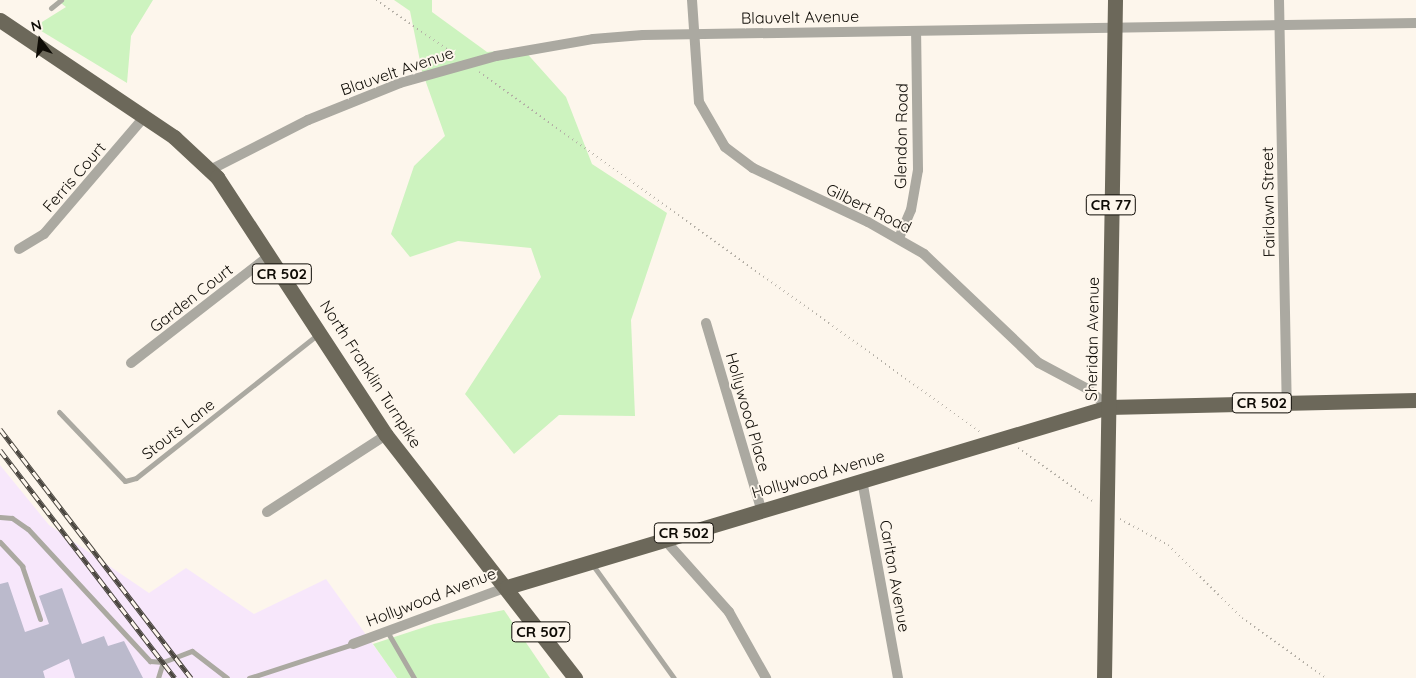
<!DOCTYPE html>
<style>
body{margin:0}
#map{position:relative;width:1416px;height:678px;overflow:hidden;background:#fdf6ec;font-family:Quicksand,sans-serif}
div>[style]{position:absolute}
[style*='--x']{left:calc(var(--x)*1px);top:calc(var(--y)*1px);width:calc(var(--w)*1px);rotate:calc(var(--a)*1deg)}
.industrial>*{inset:0;background:#f7e7fb}
.green>*{inset:0;background:#cdf3bf}
.building>*{inset:0;background:#bbbacc}
.path>*{height:2px;margin-top:-1px;transform-origin:0;background:repeating-linear-gradient(90deg,#b3aea5 0 1px,transparent 0 5px)}
.service>*{height:5px;margin:-2.5px;padding:0 2.5px;transform-origin:2.5px;border-radius:2.5px;background:#aba9a1}
.minor>*{height:10px;margin:-5px;padding:0 5px;transform-origin:5px;border-radius:5px;background:#aba9a1}
.primary>*{height:15px;margin:-7.5px;padding:0 7.5px;transform-origin:7.5px;border-radius:7.5px;background:#6c685a}
.rail>*{height:5px;margin-top:-2.5px;transform-origin:0;background:repeating-linear-gradient(90deg,#fdf6ec 0 9px,#4a463f 0 18px);box-sizing:border-box;border-block:1px solid #4a463f}
span{translate:-50% -50%;white-space:nowrap;text-align:center;line-height:1.15;-webkit-text-stroke:4px #fdf6ec;paint-order:stroke}
.shield-label span{padding:1px 4px;background:#fdf6ec;border:1px solid;border-radius:4px;-webkit-text-stroke-width:0}
.shield-label{font-size:15px;color:#0f0c06;font-weight:700}
.street-label{font-size:16px;color:#0f0c06}
.north{position:absolute;left:15px;top:15px;width:50px;height:50px;-webkit-text-stroke:4px #fdf6ec;paint-order:stroke;rotate:345deg;font-size:14px;font-weight:700;line-height:20px;text-align:center;color:#0f0c06}
.north::after{content:'';display:block;margin:auto;width:18px;height:22px;background:#0f0c06;clip-path:polygon(50% 0,100% 100%,50% 72%,0 100%)}
</style>
<div id="map">
<div class="industrial">
<i style="clip-path:polygon(0 465px,49px 525px,149px 593px,186px 568px,254px 614px,326px 579px,397px 678px,0 678px)"></i>
</div>
<div class="green">
<i style="clip-path:polygon(57px 0,153px 0,131px 36px,127px 83px,38px 29px,42px 22px,66px 7px)"></i>
<i style="clip-path:polygon(394px 0,432px 0,432px 12px,487px 52px,523px 49px,566px 97px,592px 164px,667px 213px,631px 320px,635px 416px,559px 415px,514px 454px,465px 394px,541px 277px,531px 248px,458px 241px,410px 257px,391px 234px,414px 166px,445px 136px,422px 71px,410px 11px)"></i>
<i style="clip-path:polygon(504px 610px,550px 678px,397px 678px,373px 644px,434px 624px)"></i>
</div>
<div class="building">
<i style="clip-path:polygon(8px 582px,25px 632px,49px 624px,39px 596px,62px 588px,82px 644px,104px 636px,108px 646px,124px 641px,143px 678px,75px 678px,69px 659px,43px 671px,45px 678px,0 678px,0 584px)"></i>
</div>
<div class="path">
<i style="--x:376;--y:0;--w:98;--a:34.7"></i>
<i style="--x:479;--y:72;--w:617;--a:35.7"></i>
<i style="--x:1018;--y:448;--w:93;--a:35.4"></i>
<i style="--x:1120;--y:519;--w:55;--a:28.4"></i>
<i style="--x:1168;--y:545;--w:104;--a:44.6"></i>
<i style="--x:1242;--y:618;--w:103;--a:35.5"></i>
</div>
<div class="service">
<i style="--x:51;--y:8;--w:13;--a:-39"></i>
<i style="--x:59;--y:412;--w:95;--a:46.3"></i>
<i style="--x:125;--y:481;--w:11;--a:-15"></i>
<i style="--x:136;--y:478;--w:231;--a:-38.3"></i>
<i style="--x:0;--y:517;--w:12;--a:5"></i>
<i style="--x:12;--y:518;--w:19;--a:35"></i>
<i style="--x:28;--y:529;--w:180;--a:47.3"></i>
<i style="--x:150;--y:661;--w:13;--a:4"></i>
<i style="--x:0;--y:542;--w:33;--a:47"></i>
<i style="--x:22;--y:566;--w:56;--a:71.2"></i>
<i style="--x:592;--y:564;--w:140;--a:54.3"></i>
<i style="--x:388;--y:633;--w:52;--a:60"></i>
<i style="--x:158;--y:678;--w:17;--a:-73"></i>
<i style="--x:163;--y:662;--w:31;--a:-21"></i>
<i style="--x:192;--y:651;--w:44;--a:37.6"></i>
<i style="--x:249;--y:678;--w:109;--a:-18.1"></i>
</div>
<div class="minor">
<i style="--x:692;--y:0;--w:102;--a:86.1"></i>
<i style="--x:699;--y:102;--w:52;--a:60"></i>
<i style="--x:725;--y:147;--w:35;--a:37"></i>
<i style="--x:753;--y:168;--w:127;--a:25.2"></i>
<i style="--x:868;--y:222;--w:64;--a:29.7"></i>
<i style="--x:924;--y:254;--w:158;--a:43.5"></i>
<i style="--x:1039;--y:363;--w:55;--a:28"></i>
<i style="--x:1088;--y:389;--w:27;--a:42"></i>
<i style="--x:1279;--y:0;--w:403;--a:88.9"></i>
<i style="--x:210;--y:170;--w:110;--a:-27"></i>
<i style="--x:308;--y:120;--w:99;--a:-21.9"></i>
<i style="--x:400;--y:83;--w:100;--a:-15.7"></i>
<i style="--x:496;--y:56;--w:98;--a:-9.9"></i>
<i style="--x:593;--y:39;--w:50;--a:-4.6"></i>
<i style="--x:643;--y:35;--w:773;--a:-0.89"></i>
<i style="--x:899;--y:238;--w:30;--a:-67"></i>
<i style="--x:911;--y:210;--w:41;--a:-80.1"></i>
<i style="--x:918;--y:170;--w:139;--a:-90.8"></i>
<i style="--x:19;--y:249;--w:29;--a:-31"></i>
<i style="--x:44;--y:234;--w:155;--a:-49.4"></i>
<i style="--x:706;--y:323;--w:194;--a:73.5"></i>
<i style="--x:131;--y:363;--w:175;--a:-37.8"></i>
<i style="--x:862;--y:480;--w:201;--a:79.7"></i>
<i style="--x:267;--y:512;--w:142;--a:-32.9"></i>
<i style="--x:664;--y:539;--w:98;--a:48.3"></i>
<i style="--x:729;--y:612;--w:76;--a:60.7"></i>
<i style="--x:353;--y:644;--w:164;--a:-20.3"></i>
</div>
<div class="primary">
<i style="--x:0;--y:20;--w:210;--a:33.9"></i>
<i style="--x:174;--y:137;--w:59;--a:42.9"></i>
<i style="--x:217;--y:177;--w:308;--a:56.8"></i>
<i style="--x:386;--y:435;--w:308;--a:52.1"></i>
<i style="--x:507;--y:587;--w:627;--a:-16.67"></i>
<i style="--x:1108;--y:407;--w:308;--a:-1.3"></i>
<i style="--x:1104;--y:678;--w:678;--a:-89.07"></i>
</div>
<div class="rail">
<i style="--x:0;--y:429;--w:314;--a:52.5"></i>
<i style="--x:0;--y:450;--w:287;--a:52.5"></i>
</div>
<div class="shield-label">
<span style="left:1111px;top:205px">CR 77</span>
<span style="left:282px;top:274px">CR 502</span>
<span style="left:1262px;top:403px">CR 502</span>
<span style="left:684px;top:533px">CR 502</span>
<span style="left:541px;top:632px">CR 507</span>
</div>
<div class="street-label">
<span style="left:800px;top:17px;rotate:-1deg">Blauvelt Avenue</span>
<span style="left:397px;top:71px;rotate:-19deg">Blauvelt Avenue</span>
<span style="left:901px;top:136px;rotate:-89deg">Glendon Road</span>
<span style="left:74px;top:177px;rotate:-49deg">Ferris Court</span>
<span style="left:1268px;top:202px;rotate:-91deg">Fairlawn Street</span>
<span style="left:869px;top:208px;rotate:26deg">Gilbert Road</span>
<span style="left:191px;top:298px;rotate:-38deg">Garden Court</span>
<span style="left:1092px;top:339px;rotate:-89deg">Sheridan Avenue</span>
<span style="left:371px;top:374px;rotate:57deg">North Franklin Turnpike</span>
<span style="left:748px;top:412px;rotate:74deg">Hollywood Place</span>
<span style="left:178px;top:429px;rotate:-38deg">Stouts Lane</span>
<span style="left:818px;top:474px;rotate:-16deg">Hollywood Avenue</span>
<span style="left:895px;top:576px;rotate:80deg">Carlton Avenue</span>
<span style="left:431px;top:597px;rotate:-21deg">Hollywood Avenue</span>
</div>
<div class="north">N</div>
</div>
